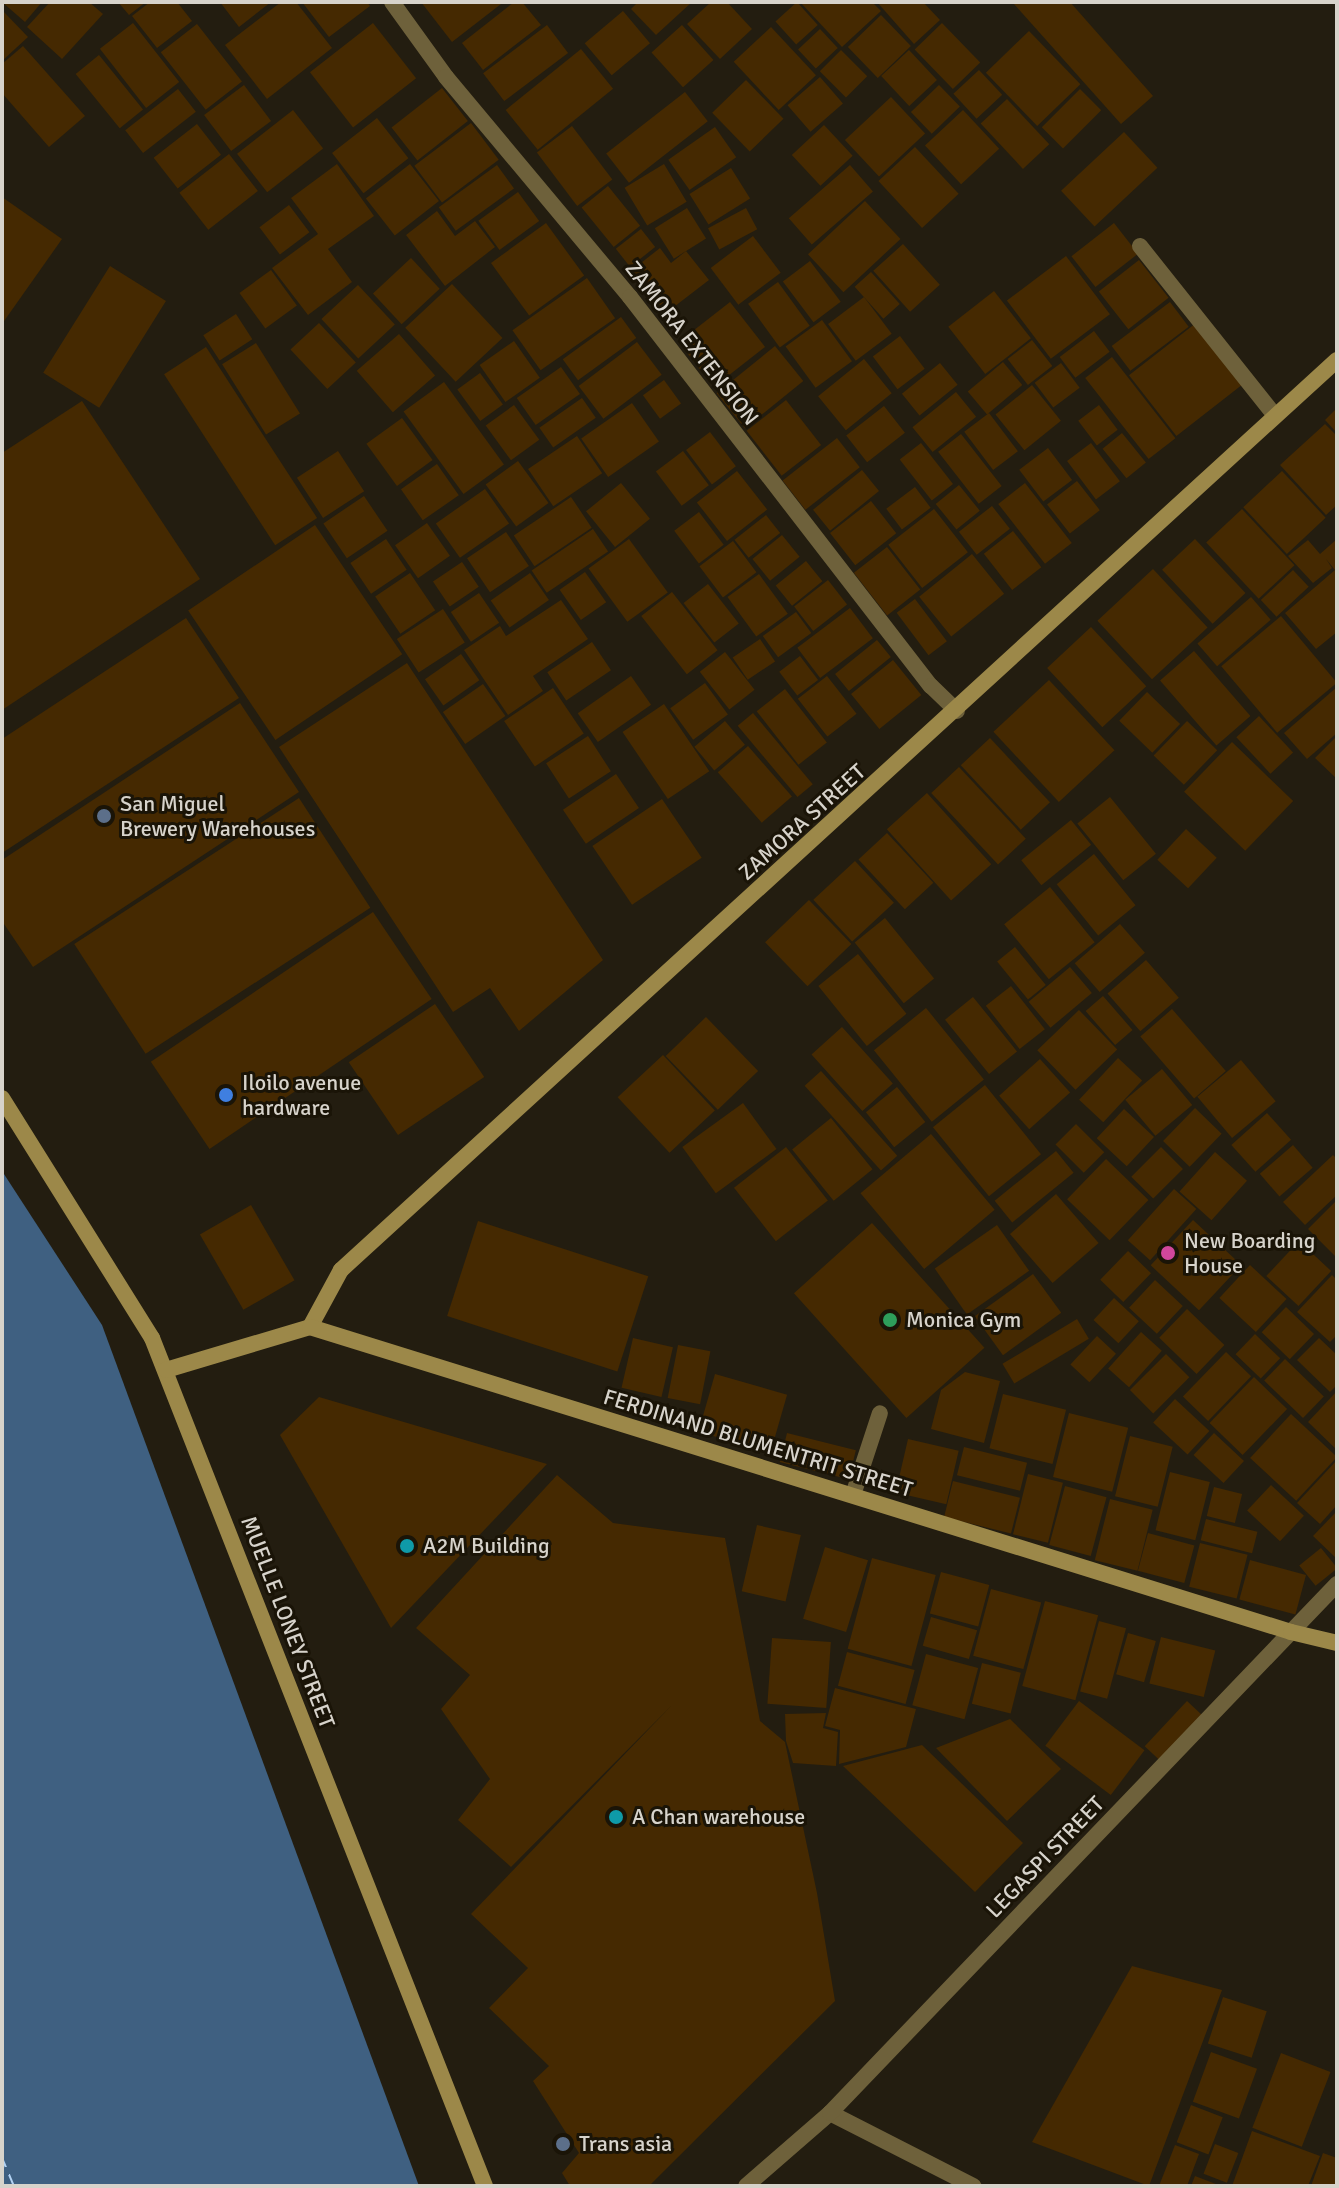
<!DOCTYPE html>
<style>
body{margin:0}
#map{position:relative;width:1339px;height:2188px;overflow:hidden;background:#231d10;font-family:Signika,sans-serif}
div>[style]{position:absolute}
[style*='--x']{left:calc(var(--x)*1px);top:calc(var(--y)*1px);width:calc(var(--w)*1px);rotate:calc(var(--a)*1deg)}
.water>*{inset:0;background:#3f6081}
.ferry>*{height:2px;margin-top:-1px;transform-origin:0;background:repeating-linear-gradient(90deg,#b2d2f3 0 10px,transparent 0 18px)}
.building>*{inset:0;background:#452901;transform-origin:0 0}
.street>*{height:16px;margin:-8px;padding:0 8px;transform-origin:8px;border-radius:8px;background:#6e613b}
.secondary>*{height:16px;margin:-8px;padding:0 8px;transform-origin:8px;border-radius:8px;background:#9c8849}
.dots>*{width:22px;height:22px;translate:-50% -50%;box-sizing:border-box;border:4px solid #1a1407;border-radius:50%}
span{translate:-50% -50%;white-space:nowrap;text-align:center;line-height:1.15;-webkit-text-stroke:6px #1a1407;paint-order:stroke}
.street-label{font-size:22px;color:#d7d3cb}
.poi-label{font-size:22px;color:#d7d3cb}
.left{translate:0 -50%;text-align:left}
.frame{position:absolute;inset:0;border:4px solid #d7d3cb;pointer-events:none}
</style>
<div id="map">
<div class="water">
<i style="clip-path:polygon(2px 1171px,102px 1325px,419px 2186px,2px 2186px)"></i>
</div>
<div class="ferry">
<i style="--x:2;--y:2158;--w:30;--a:67"></i>
</div>
<div class="building">
<i style="clip-path:polygon(2px 2px,42px 2px,25px 22px)"></i>
<i style="clip-path:polygon(50px 2px,89px 2px,103px 14px,62px 59px,27px 27px)"></i>
<i style="clip-path:polygon(118px 2px,146px 2px,129px 15px)"></i>
<i style="clip-path:polygon(150px 2px,177px 2px,192px 21px,157px 48px,132px 16px)"></i>
<i style="clip-path:polygon(220px 2px,271px 2px,239px 27px)"></i>
<i style="clip-path:polygon(281px 2px,296px 2px,332px 48px,267px 99px,225px 45px)"></i>
<i style="clip-path:polygon(302px 2px,367px 2px,370px 6px,329px 37px)"></i>
<i style="clip-path:polygon(421px 2px,500px 2px,501px 4px,452px 42px)"></i>
<i style="clip-path:polygon(514px 2px,522px 2px,541px 25px,483px 70px,462px 43px)"></i>
<i style="clip-path:polygon(638px 2px,692px 2px,656px 35px,631px 9px)"></i>
<i style="clip-path:polygon(711px 2px,727px 2px,752px 29px,720px 59px,687px 24px)"></i>
<i style="left:797px;top:2px;width:31px;height:29px;rotate:48deg"></i>
<i style="clip-path:polygon(800px 2px,872px 2px,881px 11px,842px 47px)"></i>
<i style="clip-path:polygon(877px 2px,923px 2px,940px 20px,914px 44px)"></i>
<i style="clip-path:polygon(1016px 2px,1070px 2px,1153px 96px,1121px 124px,1014px 4px)"></i>
<i style="clip-path:polygon(2px 10px,28px 37px,2px 61px)"></i>
<i style="left:623px;top:11px;width:42px;height:50px;rotate:50deg"></i>
<i style="left:881px;top:15px;width:43px;height:46px;rotate:46deg"></i>
<i style="left:133px;top:23px;width:75px;height:42px;rotate:52deg"></i>
<i style="left:373px;top:23px;width:70px;height:80px;rotate:52deg"></i>
<i style="left:942px;top:23px;width:55px;height:38px;rotate:46deg"></i>
<i style="left:197px;top:24px;width:73px;height:46px;rotate:52deg"></i>
<i style="left:547px;top:25px;width:35px;height:80px;rotate:53deg"></i>
<i style="left:682px;top:25px;width:47px;height:41px;rotate:48deg"></i>
<i style="left:771px;top:27px;width:66px;height:51px;rotate:47deg"></i>
<i style="left:820px;top:29px;width:26px;height:30px;rotate:47deg"></i>
<i style="left:1029px;top:31px;width:74px;height:60px;rotate:46deg"></i>
<i style="clip-path:polygon(23px 46px,85px 116px,49px 147px,2px 93px,2px 64px)"></i>
<i style="left:581px;top:49px;width:51px;height:97px;rotate:51deg"></i>
<i style="left:841px;top:50px;width:37px;height:30px;rotate:45deg"></i>
<i style="left:909px;top:50px;width:41px;height:38px;rotate:47deg"></i>
<i style="left:99px;top:55px;width:70px;height:30px;rotate:51deg"></i>
<i style="left:979px;top:70px;width:34px;height:35px;rotate:47deg"></i>
<i style="left:820px;top:77px;width:35px;height:43px;rotate:49deg"></i>
<i style="left:746px;top:80px;width:54px;height:47px;rotate:46deg"></i>
<i style="left:244px;top:85px;width:45px;height:50px;rotate:53deg"></i>
<i style="left:939px;top:85px;width:30px;height:39px;rotate:46deg"></i>
<i style="left:442px;top:88px;width:42px;height:64px;rotate:52deg"></i>
<i style="left:178px;top:89px;width:29px;height:67px;rotate:52deg"></i>
<i style="left:1080px;top:89px;width:30px;height:54px;rotate:45deg"></i>
<i style="left:685px;top:92px;width:37px;height:100px;rotate:52deg"></i>
<i style="left:891px;top:97px;width:50px;height:63px;rotate:47deg"></i>
<i style="left:1007px;top:99px;width:62px;height:36px;rotate:47deg"></i>
<i style="left:293px;top:110px;width:49px;height:71px;rotate:52deg"></i>
<i style="left:963px;top:110px;width:53px;height:52px;rotate:47deg"></i>
<i style="left:377px;top:118px;width:51px;height:57px;rotate:52deg"></i>
<i style="left:471px;top:123px;width:46px;height:71px;rotate:53deg"></i>
<i style="left:197px;top:124px;width:39px;height:55px;rotate:52deg"></i>
<i style="left:824px;top:125px;width:42px;height:44px;rotate:47deg"></i>
<i style="left:572px;top:126px;width:67px;height:44px;rotate:53deg"></i>
<i style="left:715px;top:127px;width:37px;height:57px;rotate:55deg"></i>
<i style="left:1124px;top:132px;width:49px;height:86px;rotate:47deg"></i>
<i style="left:915px;top:147px;width:64px;height:50px;rotate:47deg"></i>
<i style="left:229px;top:154px;width:47px;height:63px;rotate:52deg"></i>
<i style="clip-path:polygon(337px 164px,374px 216px,328px 249px,352px 282px,308px 315px,272px 268px,318px 234px,291px 198px)"></i>
<i style="left:410px;top:164px;width:47px;height:56px;rotate:52deg"></i>
<i style="left:664px;top:164px;width:44px;height:46px;rotate:59deg"></i>
<i style="left:497px;top:165px;width:29px;height:72px;rotate:54deg"></i>
<i style="left:850px;top:165px;width:35px;height:81px;rotate:49deg"></i>
<i style="left:731px;top:168px;width:36px;height:49px;rotate:58deg"></i>
<i style="left:608px;top:186px;width:51px;height:34px;rotate:51deg"></i>
<i style="left:518px;top:192px;width:36px;height:49px;rotate:54deg"></i>
<i style="clip-path:polygon(2px 197px,62px 239px,2px 324px)"></i>
<i style="left:865px;top:201px;width:52px;height:78px;rotate:47deg"></i>
<i style="left:289px;top:205px;width:34px;height:37px;rotate:53deg"></i>
<i style="left:687px;top:208px;width:36px;height:38px;rotate:58deg"></i>
<i style="left:746px;top:208px;width:24px;height:43px;rotate:62deg"></i>
<i style="clip-path:polygon(437px 211px,455px 236px,475px 221px,495px 247px,445px 286px,406px 235px)"></i>
<i style="left:546px;top:223px;width:65px;height:68px;rotate:54deg"></i>
<i style="left:1114px;top:223px;width:39px;height:54px;rotate:52deg"></i>
<i style="left:641px;top:229px;width:23px;height:32px;rotate:52deg"></i>
<i style="left:753px;top:236px;width:46px;height:53px;rotate:53deg"></i>
<i style="left:903px;top:244px;width:55px;height:40px;rotate:48deg"></i>
<i style="clip-path:polygon(660px 248px,671px 263px,686px 251px,709px 280px,666px 313px,632px 270px)"></i>
<i style="left:1066px;top:256px;width:73px;height:74px;rotate:53deg"></i>
<i style="left:411px;top:258px;width:42px;height:52px;rotate:47deg"></i>
<i style="left:1139px;top:260px;width:48px;height:51px;rotate:52deg"></i>
<i style="left:810px;top:261px;width:51px;height:34px;rotate:53deg"></i>
<i style="left:110px;top:266px;width:66px;height:126px;rotate:32deg"></i>
<i style="left:271px;top:270px;width:44px;height:39px;rotate:54deg"></i>
<i style="left:871px;top:272px;width:43px;height:22px;rotate:48deg"></i>
<i style="left:587px;top:278px;width:49px;height:91px;rotate:55deg"></i>
<i style="left:778px;top:282px;width:54px;height:37px;rotate:54deg"></i>
<i style="left:452px;top:284px;width:74px;height:64px;rotate:47deg"></i>
<i style="left:358px;top:285px;width:54px;height:50px;rotate:47deg"></i>
<i style="left:994px;top:291px;width:60px;height:58px;rotate:52deg"></i>
<i style="left:864px;top:297px;width:46px;height:45px;rotate:53deg"></i>
<i style="left:730px;top:302px;width:57px;height:65px;rotate:52deg"></i>
<i style="left:1170px;top:302px;width:31px;height:73px;rotate:53deg"></i>
<i style="left:236px;top:314px;width:30px;height:39px;rotate:57deg"></i>
<i style="left:621px;top:317px;width:26px;height:72px;rotate:54deg"></i>
<i style="left:822px;top:320px;width:51px;height:45px;rotate:54deg"></i>
<i style="left:319px;top:323px;width:54px;height:39px;rotate:47deg"></i>
<i style="left:1196px;top:323px;width:77px;height:85px;rotate:52deg"></i>
<i style="left:1094px;top:331px;width:26px;height:43px;rotate:53deg"></i>
<i style="left:399px;top:334px;width:55px;height:56px;rotate:49deg"></i>
<i style="left:900px;top:336px;width:41px;height:34px;rotate:53deg"></i>
<i style="left:1032px;top:340px;width:33px;height:31px;rotate:52deg"></i>
<i style="left:514px;top:341px;width:45px;height:42px;rotate:55deg"></i>
<i style="left:637px;top:342px;width:41px;height:73px;rotate:53deg"></i>
<i style="left:256px;top:343px;width:83px;height:40px;rotate:58deg"></i>
<i style="left:775px;top:346px;width:45px;height:75px;rotate:51deg"></i>
<i style="left:206px;top:347px;width:204px;height:50px;rotate:57deg"></i>
<i style="left:1112px;top:357px;width:103px;height:34px;rotate:52deg"></i>
<i style="left:864px;top:359px;width:44px;height:59px;rotate:51deg"></i>
<i style="left:1003px;top:362px;width:30px;height:46px;rotate:50deg"></i>
<i style="left:940px;top:363px;width:28px;height:49px;rotate:51deg"></i>
<i style="left:1061px;top:363px;width:31px;height:33px;rotate:53deg"></i>
<i style="left:561px;top:367px;width:33px;height:54px;rotate:55deg"></i>
<i style="left:480px;top:373px;width:39px;height:28px;rotate:54deg"></i>
<i style="left:664px;top:380px;width:29px;height:26px;rotate:54deg"></i>
<i style="left:444px;top:382px;width:102px;height:50px;rotate:54deg"></i>
<i style="left:1032px;top:385px;width:46px;height:47px;rotate:51deg"></i>
<i style="left:956px;top:392px;width:32px;height:56px;rotate:51deg"></i>
<i style="left:582px;top:398px;width:24px;height:52px;rotate:55deg"></i>
<i style="left:786px;top:400px;width:57px;height:50px;rotate:52deg"></i>
<i style="clip-path:polygon(82px 401px,200px 579px,2px 710px,2px 453px)"></i>
<i style="left:632px;top:403px;width:47px;height:62px;rotate:55deg"></i>
<i style="left:514px;top:405px;width:43px;height:35px;rotate:54deg"></i>
<i style="left:1099px;top:405px;width:31px;height:26px;rotate:53deg"></i>
<i style="left:884px;top:406px;width:34px;height:48px;rotate:52deg"></i>
<i style="clip-path:polygon(1337px 408px,1337px 433px,1325px 420px)"></i>
<i style="left:989px;top:413px;width:48px;height:31px;rotate:53deg"></i>
<i style="left:402px;top:418px;width:52px;height:44px;rotate:54deg"></i>
<i style="clip-path:polygon(1325px 424px,1337px 436px,1337px 505px,1326px 515px,1280px 465px)"></i>
<i style="left:710px;top:432px;width:43px;height:30px;rotate:53deg"></i>
<i style="left:1122px;top:433px;width:38px;height:25px;rotate:51deg"></i>
<i style="left:961px;top:434px;width:66px;height:29px;rotate:52deg"></i>
<i style="left:577px;top:436px;width:45px;height:59px;rotate:56deg"></i>
<i style="left:837px;top:438px;width:37px;height:69px;rotate:52deg"></i>
<i style="left:921px;top:443px;width:52px;height:27px;rotate:52deg"></i>
<i style="left:1091px;top:443px;width:48px;height:30px;rotate:53deg"></i>
<i style="left:1048px;top:448px;width:40px;height:36px;rotate:53deg"></i>
<i style="left:338px;top:451px;width:48px;height:49px;rotate:57deg"></i>
<i style="left:683px;top:451px;width:43px;height:34px;rotate:53deg"></i>
<i style="left:518px;top:461px;width:52px;height:40px;rotate:54deg"></i>
<i style="left:437px;top:464px;width:38px;height:44px;rotate:55deg"></i>
<i style="left:862px;top:470px;width:27px;height:63px;rotate:51deg"></i>
<i style="left:737px;top:471px;width:49px;height:51px;rotate:52deg"></i>
<i style="left:1282px;top:471px;width:64px;height:53px;rotate:47deg"></i>
<i style="left:1077px;top:481px;width:37px;height:38px;rotate:52deg"></i>
<i style="left:621px;top:483px;width:46px;height:45px;rotate:51deg"></i>
<i style="left:1025px;top:483px;width:76px;height:34px;rotate:52deg"></i>
<i style="left:959px;top:485px;width:33px;height:30px;rotate:51deg"></i>
<i style="left:915px;top:487px;width:26px;height:36px;rotate:53deg"></i>
<i style="left:485px;top:489px;width:42px;height:60px;rotate:55deg"></i>
<i style="left:364px;top:496px;width:42px;height:49px;rotate:56deg"></i>
<i style="left:571px;top:497px;width:37px;height:69px;rotate:56deg"></i>
<i style="left:871px;top:501px;width:41px;height:52px;rotate:52deg"></i>
<i style="left:992px;top:506px;width:29px;height:42px;rotate:52deg"></i>
<i style="left:934px;top:509px;width:55px;height:58px;rotate:52deg"></i>
<i style="left:1242px;top:509px;width:77px;height:49px;rotate:47deg"></i>
<i style="left:699px;top:512px;width:41px;height:31px;rotate:53deg"></i>
<i style="left:766px;top:515px;width:23px;height:40px;rotate:52deg"></i>
<i style="left:427px;top:523px;width:40px;height:39px;rotate:55deg"></i>
<i style="left:315px;top:525px;width:156px;height:153px;rotate:56deg"></i>
<i style="left:593px;top:529px;width:27px;height:74px;rotate:56deg"></i>
<i style="left:1013px;top:531px;width:46px;height:37px;rotate:52deg"></i>
<i style="left:506px;top:532px;width:41px;height:47px;rotate:56deg"></i>
<i style="left:782px;top:535px;width:28px;height:38px;rotate:51deg"></i>
<i style="left:386px;top:539px;width:37px;height:43px;rotate:56deg"></i>
<i style="left:629px;top:539px;width:66px;height:50px;rotate:54deg"></i>
<i style="left:1195px;top:539px;width:74px;height:45px;rotate:47deg"></i>
<i style="clip-path:polygon(1337px 539px,1337px 632px,1316px 649px,1285px 613px,1335px 570px,1326px 559px,1332px 568px,1313px 583px,1288px 556px,1308px 540px,1320px 554px)"></i>
<i style="left:733px;top:541px;width:39px;height:42px;rotate:53deg"></i>
<i style="left:887px;top:547px;width:54px;height:42px;rotate:52deg"></i>
<i style="left:972px;top:554px;width:51px;height:68px;rotate:51deg"></i>
<i style="left:806px;top:561px;width:26px;height:39px;rotate:51deg"></i>
<i style="left:462px;top:562px;width:30px;height:35px;rotate:56deg"></i>
<i style="left:1153px;top:569px;width:80px;height:76px;rotate:47deg"></i>
<i style="left:1293px;top:570px;width:23px;height:44px;rotate:47deg"></i>
<i style="left:585px;top:572px;width:37px;height:31px;rotate:55deg"></i>
<i style="left:410px;top:573px;width:45px;height:42px;rotate:56deg"></i>
<i style="left:530px;top:573px;width:33px;height:48px;rotate:55deg"></i>
<i style="left:759px;top:574px;width:49px;height:39px;rotate:54deg"></i>
<i style="left:828px;top:580px;width:31px;height:43px;rotate:52deg"></i>
<i style="left:708px;top:584px;width:50px;height:31px;rotate:52deg"></i>
<i style="left:672px;top:592px;width:74px;height:39px;rotate:52deg"></i>
<i style="left:479px;top:593px;width:36px;height:34px;rotate:56deg"></i>
<i style="left:1251px;top:597px;width:30px;height:71px;rotate:49deg"></i>
<i style="left:915px;top:599px;width:53px;height:23px;rotate:53deg"></i>
<i style="clip-path:polygon(561px 600px,588px 639px,533px 676px,543px 691px,508px 715px,464px 650px,500px 626px,506px 636px)"></i>
<i style="left:850px;top:608px;width:38px;height:66px;rotate:53deg"></i>
<i style="left:443px;top:609px;width:40px;height:55px;rotate:57deg"></i>
<i style="left:796px;top:612px;width:26px;height:41px;rotate:54deg"></i>
<i style="left:1281px;top:616px;width:87px;height:78px;rotate:50deg"></i>
<i style="clip-path:polygon(186px 618px,239px 698px,2px 853px,2px 739px)"></i>
<i style="left:1091px;top:627px;width:81px;height:60px;rotate:47deg"></i>
<i style="left:760px;top:639px;width:27px;height:33px;rotate:56deg"></i>
<i style="left:877px;top:640px;width:22px;height:54px;rotate:51deg"></i>
<i style="left:592px;top:642px;width:34px;height:54px;rotate:56deg"></i>
<i style="left:1194px;top:651px;width:86px;height:45px;rotate:49deg"></i>
<i style="left:725px;top:652px;width:48px;height:32px;rotate:52deg"></i>
<i style="left:461px;top:654px;width:32px;height:44px;rotate:55deg"></i>
<i style="left:800px;top:656px;width:30px;height:26px;rotate:53deg"></i>
<i style="left:893px;top:660px;width:45px;height:54px;rotate:51deg"></i>
<i style="clip-path:polygon(407px 663px,603px 960px,519px 1031px,490px 988px,453px 1012px,279px 747px)"></i>
<i style="left:631px;top:676px;width:35px;height:65px;rotate:55deg"></i>
<i style="left:827px;top:676px;width:48px;height:37px;rotate:52deg"></i>
<i style="left:1049px;top:680px;width:96px;height:76px;rotate:47deg"></i>
<i style="left:705px;top:683px;width:39px;height:43px;rotate:54deg"></i>
<i style="left:483px;top:684px;width:39px;height:49px;rotate:55deg"></i>
<i style="clip-path:polygon(1337px 687px,1337px 733px,1307px 759px,1284px 733px)"></i>
<i style="left:553px;top:688px;width:55px;height:59px;rotate:56deg"></i>
<i style="left:785px;top:689px;width:68px;height:36px;rotate:52deg"></i>
<i style="left:1147px;top:692px;width:46px;height:40px;rotate:44deg"></i>
<i style="clip-path:polygon(240px 703px,299px 792px,33px 967px,2px 921px,2px 860px)"></i>
<i style="left:664px;top:704px;width:81px;height:50px;rotate:56deg"></i>
<i style="left:753px;top:713px;width:93px;height:20px;rotate:50deg"></i>
<i style="left:1259px;top:716px;width:50px;height:31px;rotate:47deg"></i>
<i style="left:725px;top:721px;width:31px;height:40px;rotate:50deg"></i>
<i style="left:1187px;top:721px;width:42px;height:48px;rotate:44deg"></i>
<i style="left:588px;top:736px;width:42px;height:50px;rotate:57deg"></i>
<i style="clip-path:polygon(1337px 736px,1337px 779px,1315px 758px)"></i>
<i style="left:990px;top:738px;width:88px;height:40px;rotate:47deg"></i>
<i style="left:1232px;top:742px;width:85px;height:69px;rotate:44deg"></i>
<i style="left:748px;top:746px;width:67px;height:40px;rotate:49deg"></i>
<i style="left:959px;top:767px;width:98px;height:38px;rotate:47deg"></i>
<i style="left:616px;top:774px;width:41px;height:64px;rotate:56deg"></i>
<i style="left:927px;top:793px;width:96px;height:54px;rotate:48deg"></i>
<i style="left:1110px;top:797px;width:73px;height:42px;rotate:51deg"></i>
<i style="left:299px;top:798px;width:131px;height:268px;rotate:57deg"></i>
<i style="left:662px;top:799px;width:71px;height:84px;rotate:56deg"></i>
<i style="left:1071px;top:820px;width:32px;height:64px;rotate:51deg"></i>
<i style="left:1186px;top:829px;width:42px;height:42px;rotate:43deg"></i>
<i style="left:887px;top:833px;width:68px;height:39px;rotate:47deg"></i>
<i style="left:1094px;top:854px;width:66px;height:48px;rotate:51deg"></i>
<i style="left:855px;top:861px;width:57px;height:57px;rotate:47deg"></i>
<i style="left:1050px;top:887px;width:71px;height:59px;rotate:51deg"></i>
<i style="left:809px;top:900px;width:61px;height:61px;rotate:46deg"></i>
<i style="left:373px;top:912px;width:105px;height:268px;rotate:56deg"></i>
<i style="left:885px;top:918px;width:78px;height:39px;rotate:51deg"></i>
<i style="left:1120px;top:924px;width:38px;height:60px;rotate:49deg"></i>
<i style="left:1015px;top:947px;width:49px;height:23px;rotate:51deg"></i>
<i style="left:858px;top:954px;width:77px;height:51px;rotate:51deg"></i>
<i style="left:1146px;top:960px;width:50px;height:51px;rotate:49deg"></i>
<i style="left:1070px;top:967px;width:34px;height:54px;rotate:50deg"></i>
<i style="left:1011px;top:986px;width:55px;height:32px;rotate:52deg"></i>
<i style="left:1103px;top:996px;width:45px;height:23px;rotate:49deg"></i>
<i style="left:973px;top:997px;width:70px;height:36px;rotate:51deg"></i>
<i style="left:435px;top:1004px;width:88px;height:104px;rotate:56deg"></i>
<i style="left:926px;top:1008px;width:92px;height:67px;rotate:51deg"></i>
<i style="left:1172px;top:1009px;width:82px;height:42px;rotate:49deg"></i>
<i style="left:1079px;top:1010px;width:55px;height:58px;rotate:46deg"></i>
<i style="left:706px;top:1017px;width:75px;height:56px;rotate:46deg"></i>
<i style="left:842px;top:1027px;width:76px;height:41px;rotate:48deg"></i>
<i style="left:663px;top:1055px;width:76px;height:62px;rotate:47deg"></i>
<i style="left:1118px;top:1058px;width:33px;height:57px;rotate:43deg"></i>
<i style="left:1040px;top:1059px;width:45px;height:55px;rotate:48deg"></i>
<i style="left:1241px;top:1060px;width:54px;height:57px;rotate:50deg"></i>
<i style="left:1162px;top:1069px;width:47px;height:48px;rotate:50deg"></i>
<i style="left:821px;top:1071px;width:114px;height:22px;rotate:48deg"></i>
<i style="left:985px;top:1085px;width:89px;height:67px;rotate:51deg"></i>
<i style="left:897px;top:1087px;width:45px;height:40px;rotate:51deg"></i>
<i style="left:743px;top:1103px;width:57px;height:75px;rotate:54deg"></i>
<i style="left:1195px;top:1108px;width:37px;height:46px;rotate:44deg"></i>
<i style="left:1124px;top:1109px;width:41px;height:40px;rotate:43deg"></i>
<i style="left:1267px;top:1113px;width:36px;height:48px;rotate:48deg"></i>
<i style="left:831px;top:1118px;width:66px;height:50px;rotate:51deg"></i>
<i style="left:1076px;top:1124px;width:40px;height:29px;rotate:45deg"></i>
<i style="left:931px;top:1134px;width:99px;height:92px;rotate:50deg"></i>
<i style="left:1293px;top:1145px;width:30px;height:44px;rotate:49deg"></i>
<i style="left:786px;top:1147px;width:68px;height:66px;rotate:52deg"></i>
<i style="left:1161px;top:1147px;width:31px;height:42px;rotate:45deg"></i>
<i style="left:1056px;top:1151px;width:28px;height:79px;rotate:51deg"></i>
<i style="left:1215px;top:1152px;width:43px;height:53px;rotate:42deg"></i>
<i style="clip-path:polygon(1333px 1155px,1337px 1159px,1337px 1195px,1305px 1225px,1283px 1202px)"></i>
<i style="left:1106px;top:1159px;width:59px;height:56px;rotate:44deg"></i>
<i style="left:1174px;top:1189px;width:30px;height:69px;rotate:42deg"></i>
<i style="left:1056px;top:1194px;width:65px;height:61px;rotate:49deg"></i>
<i style="clip-path:polygon(1337px 1200px,1337px 1258px,1308px 1229px)"></i>
<i style="left:251px;top:1205px;width:87px;height:59px;rotate:60deg"></i>
<i style="left:1193px;top:1220px;width:66px;height:62px;rotate:43deg"></i>
<i style="left:478px;top:1221px;width:179px;height:100px;rotate:18deg"></i>
<i style="left:872px;top:1223px;width:168px;height:105px;rotate:48deg"></i>
<i style="left:997px;top:1225px;width:56px;height:76px;rotate:55deg"></i>
<i style="left:1299px;top:1241px;width:44px;height:48px;rotate:43deg"></i>
<i style="left:1128px;top:1251px;width:32px;height:40px;rotate:44deg"></i>
<i style="left:1250px;top:1265px;width:50px;height:45px;rotate:43deg"></i>
<i style="left:1033px;top:1274px;width:48px;height:72px;rotate:54deg"></i>
<i style="clip-path:polygon(1332px 1275px,1337px 1280px,1337px 1335px,1330px 1342px,1297px 1312px)"></i>
<i style="left:1155px;top:1280px;width:38px;height:38px;rotate:43deg"></i>
<i style="left:1114px;top:1298px;width:34px;height:30px;rotate:43deg"></i>
<i style="left:1286px;top:1307px;width:39px;height:35px;rotate:44deg"></i>
<i style="left:1187px;top:1309px;width:52px;height:40px;rotate:44deg"></i>
<i style="left:1077px;top:1319px;width:23px;height:87px;rotate:59deg"></i>
<i style="left:1141px;top:1332px;width:28px;height:49px;rotate:42deg"></i>
<i style="left:1255px;top:1334px;width:35px;height:28px;rotate:44deg"></i>
<i style="left:1097px;top:1336px;width:26px;height:39px;rotate:43deg"></i>
<i style="left:633px;top:1338px;width:41px;height:51px;rotate:13deg"></i>
<i style="clip-path:polygon(1319px 1338px,1337px 1355px,1337px 1385px,1330px 1392px,1297px 1360px)"></i>
<i style="left:678px;top:1345px;width:33px;height:54px;rotate:11deg"></i>
<i style="left:1226px;top:1352px;width:35px;height:62px;rotate:44deg"></i>
<i style="left:1166px;top:1354px;width:33px;height:51px;rotate:45deg"></i>
<i style="left:1285px;top:1359px;width:54px;height:30px;rotate:44deg"></i>
<i style="clip-path:polygon(965px 1372px,1000px 1381px,984px 1443px,931px 1429px,941px 1390px)"></i>
<i style="left:715px;top:1374px;width:75px;height:60px;rotate:16deg"></i>
<i style="left:1254px;top:1377px;width:46px;height:64px;rotate:44deg"></i>
<i style="clip-path:polygon(1337px 1391px,1337px 1450px,1308px 1422px)"></i>
<i style="left:1003px;top:1394px;width:65px;height:56px;rotate:14deg"></i>
<i style="clip-path:polygon(319px 1397px,547px 1464px,391px 1628px,280px 1435px)"></i>
<i style="left:1175px;top:1399px;width:47px;height:32px;rotate:43deg"></i>
<i style="left:1069px;top:1413px;width:61px;height:66px;rotate:14deg"></i>
<i style="left:1291px;top:1414px;width:63px;height:60px;rotate:43deg"></i>
<i style="left:787px;top:1433px;width:71px;height:30px;rotate:14deg"></i>
<i style="left:1214px;top:1433px;width:41px;height:30px;rotate:43deg"></i>
<i style="left:1130px;top:1436px;width:44px;height:62px;rotate:14deg"></i>
<i style="left:908px;top:1439px;width:52px;height:55px;rotate:13deg"></i>
<i style="left:964px;top:1447px;width:65px;height:29px;rotate:14deg"></i>
<i style="clip-path:polygon(1337px 1460px,1337px 1505px,1320px 1524px,1297px 1503px)"></i>
<i style="left:1170px;top:1472px;width:41px;height:60px;rotate:14deg"></i>
<i style="left:1028px;top:1474px;width:36px;height:62px;rotate:14deg"></i>
<i style="clip-path:polygon(557px 1475px,613px 1523px,725px 1538px,760px 1721px,785px 1742px,817px 1893px,835px 2001px,649px 2186px,570px 2186px,562px 2173px,579px 2153px,533px 2081px,549px 2066px,489px 2008px,528px 1968px,471px 1914px,672px 1705px,511px 1867px,458px 1820px,490px 1779px,441px 1709px,470px 1675px,416px 1628px)"></i>
<i style="left:953px;top:1481px;width:69px;height:37px;rotate:14deg"></i>
<i style="left:1271px;top:1485px;width:45px;height:35px;rotate:43deg"></i>
<i style="left:1065px;top:1486px;width:43px;height:61px;rotate:15deg"></i>
<i style="left:1214px;top:1487px;width:29px;height:30px;rotate:14deg"></i>
<i style="left:1110px;top:1499px;width:44px;height:63px;rotate:14deg"></i>
<i style="clip-path:polygon(1337px 1511px,1337px 1559px,1313px 1536px)"></i>
<i style="left:1206px;top:1519px;width:53px;height:22px;rotate:14deg"></i>
<i style="left:757px;top:1525px;width:45px;height:68px;rotate:13deg"></i>
<i style="left:1148px;top:1533px;width:48px;height:39px;rotate:15deg"></i>
<i style="left:1200px;top:1543px;width:49px;height:45px;rotate:14deg"></i>
<i style="left:825px;top:1547px;width:45px;height:75px;rotate:17deg"></i>
<i style="left:1321px;top:1548px;width:26px;height:28px;rotate:51deg"></i>
<i style="left:872px;top:1558px;width:66px;height:94px;rotate:15deg"></i>
<i style="left:1250px;top:1560px;width:58px;height:41px;rotate:15deg"></i>
<i style="left:941px;top:1572px;width:50px;height:43px;rotate:15deg"></i>
<i style="left:991px;top:1589px;width:52px;height:69px;rotate:15deg"></i>
<i style="left:1045px;top:1601px;width:55px;height:88px;rotate:15deg"></i>
<i style="left:931px;top:1617px;width:48px;height:30px;rotate:16deg"></i>
<i style="left:1099px;top:1621px;width:28px;height:73px;rotate:15deg"></i>
<i style="left:1128px;top:1633px;width:29px;height:43px;rotate:16deg"></i>
<i style="left:1161px;top:1637px;width:56px;height:48px;rotate:14deg"></i>
<i style="left:772px;top:1638px;width:59px;height:66px;rotate:4deg"></i>
<i style="left:847px;top:1652px;width:70px;height:35px;rotate:15deg"></i>
<i style="left:926px;top:1654px;width:54px;height:53px;rotate:15deg"></i>
<i style="left:982px;top:1663px;width:40px;height:42px;rotate:14deg"></i>
<i style="clip-path:polygon(835px 1688px,916px 1709px,906px 1747px,839px 1764px,840px 1730px,825px 1726px)"></i>
<i style="left:1079px;top:1701px;width:82px;height:56px;rotate:37deg"></i>
<i style="left:1187px;top:1701px;width:23px;height:62px;rotate:43deg"></i>
<i style="clip-path:polygon(826px 1713px,823px 1728px,838px 1732px,836px 1766px,793px 1763px,786px 1741px,785px 1714px)"></i>
<i style="clip-path:polygon(1010px 1719px,1061px 1769px,1007px 1821px,936px 1748px)"></i>
<i style="clip-path:polygon(922px 1745px,1023px 1843px,975px 1892px,843px 1766px)"></i>
<i style="clip-path:polygon(1132px 1966px,1222px 1990px,1149px 2186px,1032px 2142px)"></i>
<i style="left:1223px;top:1997px;width:46px;height:49px;rotate:18deg"></i>
<i style="left:1211px;top:2052px;width:49px;height:53px;rotate:20deg"></i>
<i style="left:1281px;top:2053px;width:53px;height:80px;rotate:21deg"></i>
<i style="left:1191px;top:2105px;width:34px;height:40px;rotate:21deg"></i>
<i style="clip-path:polygon(1252px 2131px,1320px 2156px,1308px 2186px,1232px 2186px)"></i>
<i style="left:1215px;top:2144px;width:25px;height:32px;rotate:21deg"></i>
<i style="clip-path:polygon(1175px 2145px,1199px 2154px,1187px 2186px,1159px 2186px)"></i>
<i style="clip-path:polygon(1323px 2153px,1337px 2158px,1337px 2186px,1311px 2186px)"></i>
<i style="clip-path:polygon(1195px 2176px,1221px 2186px,1191px 2186px)"></i>
</div>
<div class="street">
<i style="--x:392;--y:2;--w:92;--a:54.2"></i>
<i style="--x:446;--y:77;--w:287;--a:50.1"></i>
<i style="--x:630;--y:297;--w:492;--a:52.3"></i>
<i style="--x:931;--y:686;--w:36;--a:44"></i>
<i style="--x:1140;--y:246;--w:217;--a:51.5"></i>
<i style="--x:853;--y:1495;--w:86;--a:-71.8"></i>
<i style="--x:830;--y:2113;--w:161;--a:27"></i>
<i style="--x:746;--y:2186;--w:111;--a:-41"></i>
<i style="--x:830;--y:2113;--w:733;--a:-46.22"></i>
</div>
<div class="secondary">
<i style="--x:2;--y:1098;--w:283;--a:58"></i>
<i style="--x:152;--y:1338;--w:911;--a:68.56"></i>
<i style="--x:310;--y:1327;--w:65;--a:-61.5"></i>
<i style="--x:341;--y:1270;--w:1349;--a:-42.42"></i>
<i style="--x:166;--y:1370;--w:150;--a:-16.6"></i>
<i style="--x:310;--y:1327;--w:1027;--a:17.27"></i>
<i style="--x:1291;--y:1632;--w:47;--a:13.4"></i>
</div>
<div class="dots">
<i style="left:104px;top:816px;background:#5c6f8a"></i>
<i style="left:226px;top:1095px;background:#3f7fe0"></i>
<i style="left:1168px;top:1253px;background:#d1479c"></i>
<i style="left:890px;top:1320px;background:#2e9e5b"></i>
<i style="left:407px;top:1546px;background:#0f9aa8"></i>
<i style="left:616px;top:1817px;background:#0f9aa8"></i>
<i style="left:563px;top:2144px;background:#5c6f8a"></i>
</div>
<div class="street-label">
<span style="left:692px;top:343px;rotate:52deg">ZAMORA EXTENSION</span>
<span style="left:802px;top:822px;rotate:-42deg">ZAMORA STREET</span>
<span style="left:758px;top:1443px;rotate:17deg">FERDINAND BLUMENTRIT STREET</span>
<span style="left:288px;top:1622px;rotate:69deg">MUELLE LONEY STREET</span>
<span style="left:1045px;top:1857px;rotate:-46deg">LEGASPI STREET</span>
</div>
<div class="poi-label">
<span class="left" style="left:120px;top:816px">San Miguel<br>Brewery Warehouses</span>
<span class="left" style="left:242px;top:1095px">Iloilo avenue<br>hardware</span>
<span class="left" style="left:1184px;top:1253px">New Boarding<br>House</span>
<span class="left" style="left:906px;top:1320px">Monica Gym</span>
<span class="left" style="left:423px;top:1546px">A2M Building</span>
<span class="left" style="left:632px;top:1817px">A Chan warehouse</span>
<span class="left" style="left:579px;top:2144px">Trans asia</span>
</div>
<div class="frame"></div>
</div>
